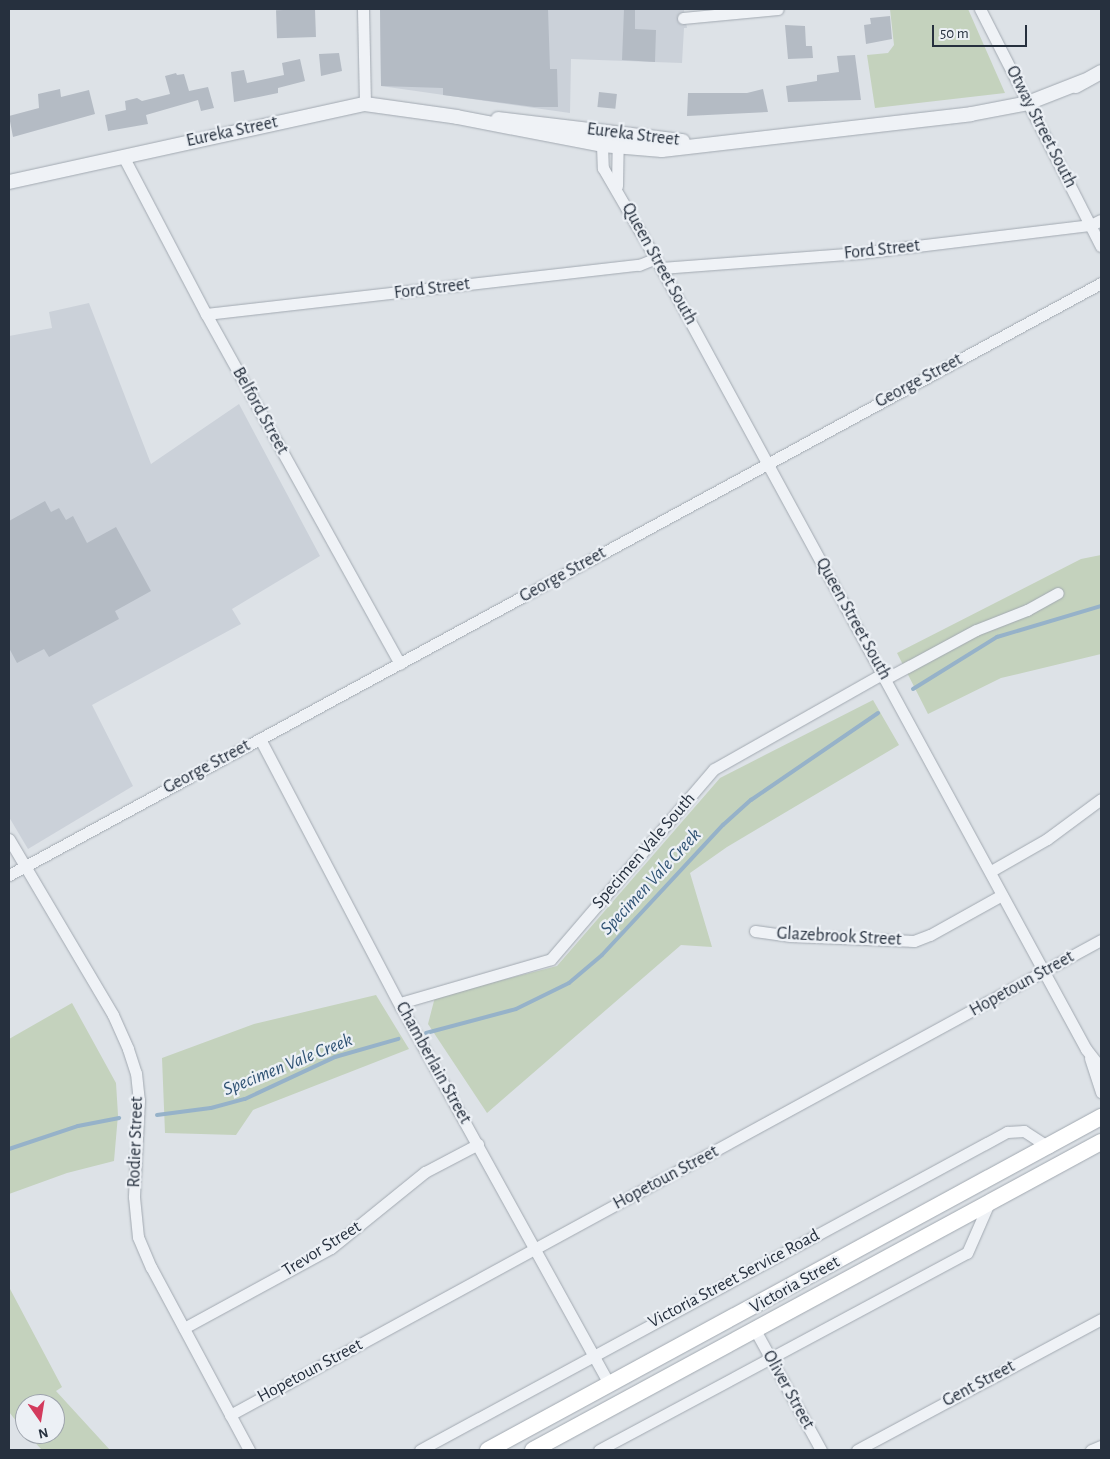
<!DOCTYPE html>
<style>
body{margin:0}
#map{position:relative;width:1110px;height:1459px;overflow:hidden;background:#dde2e7;font-family:"Alegreya Sans",sans-serif}
div>[style]{position:absolute}
[style*='--x']{left:calc(var(--x)*1px);top:calc(var(--y)*1px);width:calc(var(--w)*1px);rotate:calc(var(--a)*1deg)}
.built>*{inset:0;background:#cbd1d9}
.green>*{inset:0;background:#c4d2bd}
.stream>*{height:4px;margin:-2px;padding:0 2px;transform-origin:2px;border-radius:2px;background:#96b2c9}
.building>*{inset:0;background:#b4bbc4;transform-origin:0 0}
.roads{filter:drop-shadow(0 0 1px #a2a9b1) drop-shadow(0 0 1px #a2a9b1)}
.minor>*{height:11px;margin:-5.5px;padding:0 5.5px;transform-origin:5.5px;border-radius:5.5px;background:#eff2f6}
.tertiary>*{height:14px;margin:-7px;padding:0 7px;transform-origin:7px;border-radius:7px;background:#eff2f6}
.secondary>*{height:16px;margin:-8px;padding:0 8px;transform-origin:8px;border-radius:8px;background:#fff}
span{translate:-50% -50%;white-space:nowrap;text-align:center;line-height:1.15;-webkit-text-stroke:4.5px #ecf0f5;paint-order:stroke}
.street-label{font-size:18px;color:#26303e}
.water-label{font-size:19px;color:#2f5273;font-style:italic}
.frame{position:absolute;inset:0;border:10px solid #26303e;pointer-events:none}
.north{position:absolute;left:15px;top:1394px;width:50px;height:50px;box-sizing:border-box;background:#ecf0f5;border:1px solid #9da3ac;border-radius:50%;rotate:167deg;font-size:14px;font-weight:700;line-height:20px;text-align:center;color:#26303e}
.north::after{content:'';display:block;margin:auto;width:18px;height:22px;background:#d33b5d;clip-path:polygon(50% 0,100% 100%,50% 72%,0 100%)}
.scale{position:absolute;left:932px;top:25px;width:95px;height:22px;box-sizing:border-box;border:2px solid #26303e;border-top:0;padding-left:6px;font-size:15px;line-height:18px;white-space:nowrap;color:#26303e;-webkit-text-stroke:4px #ecf0f5;paint-order:stroke}
</style>
<div id="map">
<div class="built">
<i style="clip-path:polygon(380px 9px,695px 9px,684px 10px,687px 28px,684px 28px,682px 63px,571px 59px,570px 113px,381px 86px)"></i>
<i style="clip-path:polygon(89px 303px,151px 464px,239px 404px,320px 556px,232px 609px,241px 624px,92px 705px,133px 786px,28px 849px,9px 817px,9px 336px,52px 328px,49px 312px)"></i>
</div>
<div class="green">
<i style="clip-path:polygon(890px 9px,968px 9px,1005px 93px,875px 108px,867px 55px,888px 53px,894px 45px)"></i>
<i style="clip-path:polygon(1101px 555px,1101px 654px,1001px 678px,928px 714px,897px 653px,1081px 559px)"></i>
<i style="clip-path:polygon(873px 700px,899px 745px,727px 847px,690px 873px,712px 947px,681px 945px,487px 1113px,428px 1024px,435px 997px,557px 966px,720px 778px)"></i>
<i style="clip-path:polygon(376px 995px,409px 1049px,253px 1110px,236px 1135px,165px 1133px,162px 1058px,254px 1024px)"></i>
<i style="clip-path:polygon(72px 1003px,116px 1083px,118px 1115px,114px 1161px,67px 1173px,9px 1194px,9px 1039px)"></i>
<i style="clip-path:polygon(9px 1287px,62px 1387px,56px 1391px,110px 1450px,42px 1450px,27px 1434px,55px 1434px,55px 1404px,25px 1404px,25px 1432px,9px 1412px)"></i>
</div>
<div class="stream">
<i style="--x:913;--y:689;--w:99;--a:-31.8"></i>
<i style="--x:997;--y:637;--w:109;--a:-16.6"></i>
<i style="--x:426;--y:1033;--w:93;--a:-14.9"></i>
<i style="--x:516;--y:1009;--w:59;--a:-26.1"></i>
<i style="--x:569;--y:983;--w:43;--a:-40.3"></i>
<i style="--x:602;--y:955;--w:178;--a:-47.1"></i>
<i style="--x:723;--y:825;--w:38;--a:-42"></i>
<i style="--x:751;--y:800;--w:154;--a:-34.4"></i>
<i style="--x:157;--y:1115;--w:54;--a:-7.4"></i>
<i style="--x:211;--y:1108;--w:35;--a:-15"></i>
<i style="--x:245;--y:1099;--w:99;--a:-25"></i>
<i style="--x:335;--y:1057;--w:66;--a:-15.9"></i>
<i style="--x:9;--y:1149;--w:73;--a:-18.4"></i>
<i style="--x:78;--y:1126;--w:42;--a:-11"></i>
</div>
<div class="building">
<i style="left:315px;top:9px;width:28px;height:39px;rotate:88deg"></i>
<i style="clip-path:polygon(380px 9px,548px 9px,550px 69px,557px 69px,558px 107px,534px 107px,443px 95px,443px 88px,381px 86px)"></i>
<i style="clip-path:polygon(624px 9px,635px 9px,635px 29px,656px 30px,655px 62px,622px 60px)"></i>
<i style="clip-path:polygon(890px 16px,892px 39px,866px 44px,864px 25px,871px 24px,870px 18px)"></i>
<i style="clip-path:polygon(785px 25px,805px 26px,806px 46px,812px 46px,813px 58px,788px 59px)"></i>
<i style="clip-path:polygon(339px 53px,342px 71px,321px 76px,319px 54px)"></i>
<i style="clip-path:polygon(855px 55px,861px 100px,788px 102px,786px 86px,817px 81px,817px 75px,839px 72px,837px 56px)"></i>
<i style="clip-path:polygon(300px 59px,305px 81px,278px 88px,278px 93px,234px 102px,231px 72px,244px 70px,247px 83px,284px 75px,282px 63px)"></i>
<i style="clip-path:polygon(176px 73px,177px 75px,184px 74px,189px 91px,208px 87px,214px 108px,201px 111px,198px 100px,146px 115px,148px 124px,108px 131px,105px 115px,126px 110px,125px 101px,137px 98px,142px 101px,170px 94px,165px 76px)"></i>
<i style="clip-path:polygon(60px 89px,61px 97px,89px 90px,95px 114px,13px 137px,9px 116px,39px 108px,38px 94px)"></i>
<i style="clip-path:polygon(763px 89px,768px 112px,687px 116px,688px 93px,747px 93px)"></i>
<i style="left:599px;top:92px;width:18px;height:15px;rotate:6deg"></i>
<i style="clip-path:polygon(45px 501px,51px 512px,59px 508px,66px 520px,73px 516px,87px 543px,116px 527px,151px 591px,115px 611px,119px 619px,49px 657px,44px 649px,17px 663px,9px 648px,9px 521px)"></i>
</div>
<div class="roads">
<div class="minor">
<i style="--x:363;--y:9;--w:95;--a:88.8"></i>
<i style="--x:980;--y:9;--w:266;--a:63"></i>
<i style="--x:683;--y:18;--w:95;--a:-5.4"></i>
<i style="--x:602;--y:145;--w:23;--a:88"></i>
<i style="--x:603;--y:168;--w:116;--a:59.9"></i>
<i style="--x:661;--y:268;--w:889;--a:61.45"></i>
<i style="--x:1086;--y:1049;--w:24;--a:52"></i>
<i style="--x:123;--y:156;--w:178;--a:62.3"></i>
<i style="--x:206;--y:314;--w:400;--a:61"></i>
<i style="--x:617;--y:186;--w:39;--a:-89"></i>
<i style="--x:661;--y:268;--w:199;--a:-4.3"></i>
<i style="--x:859;--y:253;--w:234;--a:-6.9"></i>
<i style="--x:1091;--y:225;--w:11;--a:-27"></i>
<i style="--x:206;--y:314;--w:436;--a:-6.5"></i>
<i style="--x:639;--y:265;--w:18;--a:-22"></i>
<i style="--x:885;--y:679;--w:103;--a:-28.3"></i>
<i style="--x:976;--y:630;--w:55;--a:-21.4"></i>
<i style="--x:1027;--y:610;--w:35;--a:-29"></i>
<i style="--x:260;--y:739;--w:303;--a:62.3"></i>
<i style="--x:401;--y:1007;--w:432;--a:61.1"></i>
<i style="--x:9;--y:839;--w:204;--a:59.4"></i>
<i style="--x:113;--y:1015;--w:37;--a:66"></i>
<i style="--x:128;--y:1049;--w:25;--a:72"></i>
<i style="--x:136;--y:1073;--w:27;--a:84"></i>
<i style="--x:139;--y:1100;--w:97;--a:93"></i>
<i style="--x:134;--y:1197;--w:40;--a:84.3"></i>
<i style="--x:138;--y:1237;--w:33;--a:67"></i>
<i style="--x:151;--y:1267;--w:208;--a:61.8"></i>
<i style="--x:991;--y:871;--w:64;--a:-29.7"></i>
<i style="--x:1047;--y:839;--w:67;--a:-36.5"></i>
<i style="--x:9;--y:875;--w:1242;--a:-28.46"></i>
<i style="--x:755;--y:931;--w:36;--a:8"></i>
<i style="--x:791;--y:936;--w:123;--a:2.3"></i>
<i style="--x:914;--y:941;--w:17;--a:-21"></i>
<i style="--x:930;--y:935;--w:82;--a:-29.1"></i>
<i style="--x:400;--y:1003;--w:157;--a:-16.2"></i>
<i style="--x:551;--y:959;--w:250;--a:-49.4"></i>
<i style="--x:714;--y:769;--w:193;--a:-29.5"></i>
<i style="--x:1090;--y:1058;--w:36;--a:72"></i>
<i style="--x:184;--y:1328;--w:167;--a:-28.6"></i>
<i style="--x:331;--y:1248;--w:121;--a:-39"></i>
<i style="--x:425;--y:1172;--w:60;--a:-27.8"></i>
<i style="--x:755;--y:1330;--w:137;--a:61.2"></i>
<i style="--x:230;--y:1415;--w:992;--a:-28.61"></i>
<i style="--x:420;--y:1450;--w:668;--a:-28.45"></i>
<i style="--x:1007;--y:1132;--w:17;--a:-3"></i>
<i style="--x:1024;--y:1131;--w:30;--a:33"></i>
<i style="--x:599;--y:1450;--w:417;--a:-28.2"></i>
<i style="--x:967;--y:1253;--w:55;--a:-66.3"></i>
<i style="--x:857;--y:1450;--w:277;--a:-28.2"></i>
<i style="--x:1091;--y:1450;--w:11;--a:-22"></i>
</div>
<div class="tertiary">
<i style="--x:1076;--y:86;--w:29;--a:-29"></i>
<i style="--x:498;--y:119;--w:186;--a:6.8"></i>
<i style="--x:9;--y:182;--w:364;--a:-12.4"></i>
<i style="--x:365;--y:104;--w:93;--a:8"></i>
<i style="--x:457;--y:117;--w:148;--a:10.9"></i>
<i style="--x:602;--y:145;--w:60;--a:4.8"></i>
<i style="--x:662;--y:150;--w:311;--a:-6.6"></i>
<i style="--x:971;--y:114;--w:58;--a:-10.9"></i>
<i style="--x:1028;--y:103;--w:60;--a:-21.4"></i>
</div>
<div class="secondary">
<i style="--x:488;--y:1450;--w:698;--a:-28.51"></i>
<i style="--x:533;--y:1450;--w:646;--a:-28.47"></i>
</div>
</div>
<div class="street-label">
<span style="left:1041px;top:127px;rotate:63deg">Otway Street South</span>
<span style="left:232px;top:132px;rotate:-12deg">Eureka Street</span>
<span style="left:633px;top:135px;rotate:7deg">Eureka Street</span>
<span style="left:882px;top:250px;rotate:-6deg">Ford Street</span>
<span style="left:659px;top:264px;rotate:61deg">Queen Street South</span>
<span style="left:432px;top:289px;rotate:-7deg">Ford Street</span>
<span style="left:919px;top:381px;rotate:-28deg">George Street</span>
<span style="left:260px;top:411px;rotate:61deg">Belford Street</span>
<span style="left:563px;top:575px;rotate:-29deg">George Street</span>
<span style="left:853px;top:619px;rotate:61deg">Queen Street South</span>
<span style="left:207px;top:767px;rotate:-28deg">George Street</span>
<span style="left:644px;top:851px;rotate:-49deg">Specimen Vale South</span>
<span style="left:839px;top:937px;rotate:3deg">Glazebrook Street</span>
<span style="left:1022px;top:984px;rotate:-29deg">Hopetoun Street</span>
<span style="left:433px;top:1063px;rotate:61deg">Chamberlain Street</span>
<span style="left:136px;top:1142px;rotate:-88deg">Rodier Street</span>
<span style="left:666px;top:1178px;rotate:-28deg">Hopetoun Street</span>
<span style="left:322px;top:1249px;rotate:-32deg">Trevor Street</span>
<span style="left:734px;top:1279px;rotate:-28deg">Victoria Street Service Road</span>
<span style="left:795px;top:1285px;rotate:-29deg">Victoria Street</span>
<span style="left:310px;top:1371px;rotate:-28deg">Hopetoun Street</span>
<span style="left:979px;top:1384px;rotate:-28deg">Gent Street</span>
<span style="left:788px;top:1390px;rotate:61deg">Oliver Street</span>
</div>
<div class="water-label">
<span style="left:651px;top:882px;rotate:-47deg">Specimen Vale Creek</span>
<span style="left:288px;top:1065px;rotate:-22deg">Specimen Vale Creek</span>
</div>
<div class="frame"></div>
<div class="north">N</div>
<div class="scale">50 m</div>
</div>
